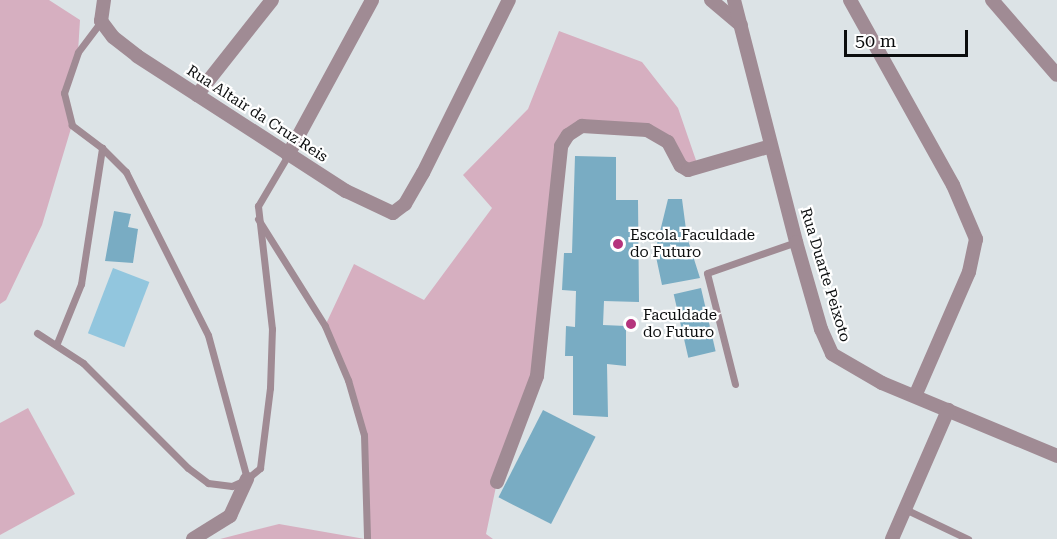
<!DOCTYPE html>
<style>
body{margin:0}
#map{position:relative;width:1057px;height:539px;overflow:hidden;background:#dce3e6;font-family:"Roboto Serif",serif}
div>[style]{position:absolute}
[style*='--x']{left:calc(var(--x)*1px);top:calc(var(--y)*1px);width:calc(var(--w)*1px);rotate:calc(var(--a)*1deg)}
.green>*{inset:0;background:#d6afc0}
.water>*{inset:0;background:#92c6de;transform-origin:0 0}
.building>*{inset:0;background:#79acc3;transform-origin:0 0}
.lane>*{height:7px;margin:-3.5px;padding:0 3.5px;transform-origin:3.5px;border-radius:3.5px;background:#a08b94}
.street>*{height:14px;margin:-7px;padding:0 7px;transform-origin:7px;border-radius:7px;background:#a08b94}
.dots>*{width:16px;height:16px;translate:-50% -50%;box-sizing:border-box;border:3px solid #fff;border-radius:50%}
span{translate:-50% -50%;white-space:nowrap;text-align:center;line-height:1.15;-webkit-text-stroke:4.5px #fff;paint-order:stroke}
.street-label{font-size:15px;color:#0b0d0e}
.poi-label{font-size:15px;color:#0b0d0e}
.left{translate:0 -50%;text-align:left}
.scale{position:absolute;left:844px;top:30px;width:124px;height:27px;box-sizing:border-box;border:3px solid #0b0d0e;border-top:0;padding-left:8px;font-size:18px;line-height:21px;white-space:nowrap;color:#0b0d0e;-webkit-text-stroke:4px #fff;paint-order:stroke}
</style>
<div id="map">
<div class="green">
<i style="clip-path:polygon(0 0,49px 0,80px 20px,78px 52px,64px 93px,72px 125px,42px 225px,6px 300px,0 304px)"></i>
<i style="clip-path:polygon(559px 31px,642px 62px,678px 108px,699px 169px,688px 170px,658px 134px,582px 126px,568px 135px,537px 376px,497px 482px,486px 534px,493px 539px,367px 539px,364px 435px,348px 380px,325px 326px,354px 264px,424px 300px,492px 208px,463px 175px,528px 109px)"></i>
<i style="clip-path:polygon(28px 408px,75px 494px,0 535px,0 423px)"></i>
<i style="clip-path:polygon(279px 524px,365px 539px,220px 539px)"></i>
</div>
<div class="water">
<i style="left:113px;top:268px;width:39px;height:70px;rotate:21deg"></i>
</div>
<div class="building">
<i style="clip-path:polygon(575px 156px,616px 157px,616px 200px,638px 200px,639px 302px,604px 301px,603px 325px,626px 326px,626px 366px,607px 364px,608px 417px,573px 415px,573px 356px,565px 356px,566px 326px,575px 327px,576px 291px,562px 290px,564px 253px,572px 253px)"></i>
<i style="clip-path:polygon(668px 199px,682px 199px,687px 237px,700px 278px,662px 285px,655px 252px)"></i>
<i style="clip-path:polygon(114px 211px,131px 214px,128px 227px,138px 229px,133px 263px,105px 261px)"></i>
<i style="left:701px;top:288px;width:65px;height:28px;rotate:77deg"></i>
<i style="left:543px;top:410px;width:59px;height:98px;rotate:27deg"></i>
</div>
<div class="lane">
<i style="--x:102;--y:148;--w:34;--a:45"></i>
<i style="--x:126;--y:172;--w:182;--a:63.3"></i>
<i style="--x:208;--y:335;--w:149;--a:74.8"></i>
<i style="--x:258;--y:219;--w:126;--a:57.9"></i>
<i style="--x:325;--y:326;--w:59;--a:66.9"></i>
<i style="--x:348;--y:380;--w:57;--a:73.8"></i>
<i style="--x:364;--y:435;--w:104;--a:88.3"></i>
<i style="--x:37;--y:333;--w:55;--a:33.1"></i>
<i style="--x:83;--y:363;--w:148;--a:45"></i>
<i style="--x:188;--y:468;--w:25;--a:37"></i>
<i style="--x:208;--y:483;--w:24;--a:7"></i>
<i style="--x:232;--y:486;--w:17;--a:-25"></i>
<i style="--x:247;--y:479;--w:17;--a:-40"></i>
<i style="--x:260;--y:468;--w:81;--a:-82.9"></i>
<i style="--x:270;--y:388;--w:59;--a:-88.1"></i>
<i style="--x:272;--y:329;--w:124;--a:-96.5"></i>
<i style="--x:258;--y:206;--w:59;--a:-59.5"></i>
<i style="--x:57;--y:343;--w:64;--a:-67.9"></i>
<i style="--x:81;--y:284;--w:138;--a:-81.2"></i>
<i style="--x:102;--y:148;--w:38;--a:-143"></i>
<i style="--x:72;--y:125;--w:33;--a:-104"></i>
<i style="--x:64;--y:93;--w:43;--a:-71.1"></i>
<i style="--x:78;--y:52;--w:39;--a:-53"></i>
<i style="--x:735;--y:384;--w:114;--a:-104.2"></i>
<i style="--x:707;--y:273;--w:94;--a:-19.2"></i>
<i style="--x:905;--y:509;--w:70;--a:25.5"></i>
</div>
<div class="street">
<i style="--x:104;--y:0;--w:21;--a:98"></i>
<i style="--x:101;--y:21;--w:20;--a:53"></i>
<i style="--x:113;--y:37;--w:31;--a:38"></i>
<i style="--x:137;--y:56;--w:249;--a:32.9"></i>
<i style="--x:346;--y:191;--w:52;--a:25.1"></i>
<i style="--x:393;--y:213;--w:15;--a:-37"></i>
<i style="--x:405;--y:204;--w:36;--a:-60"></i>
<i style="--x:423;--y:173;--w:193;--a:-63.6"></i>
<i style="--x:711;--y:0;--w:39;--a:40"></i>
<i style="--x:734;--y:0;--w:250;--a:75.6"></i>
<i style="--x:796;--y:242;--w:91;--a:74"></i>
<i style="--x:821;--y:329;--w:27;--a:66"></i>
<i style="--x:832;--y:354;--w:58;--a:30.1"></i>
<i style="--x:882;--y:383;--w:190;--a:22.6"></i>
<i style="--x:850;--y:0;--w:212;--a:60.9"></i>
<i style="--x:953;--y:185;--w:59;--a:66.9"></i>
<i style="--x:976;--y:239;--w:34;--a:102"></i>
<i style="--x:969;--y:272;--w:135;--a:113.5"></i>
<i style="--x:992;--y:0;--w:99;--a:49.1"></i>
<i style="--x:197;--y:95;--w:121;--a:-51.7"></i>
<i style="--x:288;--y:155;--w:176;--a:-61.5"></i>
<i style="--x:497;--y:482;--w:113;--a:-69.3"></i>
<i style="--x:537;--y:376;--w:231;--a:-84"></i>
<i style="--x:561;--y:146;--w:13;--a:-58"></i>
<i style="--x:568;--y:135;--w:17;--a:-33"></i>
<i style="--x:582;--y:126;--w:65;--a:3.5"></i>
<i style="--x:647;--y:130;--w:24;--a:30"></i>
<i style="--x:668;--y:142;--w:27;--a:62"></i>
<i style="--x:681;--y:166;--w:8;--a:30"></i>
<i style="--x:688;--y:170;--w:86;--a:-16.1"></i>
<i style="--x:193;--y:539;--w:44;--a:-31.9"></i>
<i style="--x:230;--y:516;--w:41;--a:-65.3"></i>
<i style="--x:892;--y:539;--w:141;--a:-66.5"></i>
</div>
<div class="dots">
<i style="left:618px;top:244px;background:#b5347d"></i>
<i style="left:631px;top:324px;background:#b5347d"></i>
</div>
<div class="street-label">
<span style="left:257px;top:114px;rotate:33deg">Rua Altair da Cruz Reis</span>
<span style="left:825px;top:275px;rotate:73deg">Rua Duarte Peixoto</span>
</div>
<div class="poi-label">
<span class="left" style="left:630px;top:244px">Escola Faculdade<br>do Futuro</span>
<span class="left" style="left:643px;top:324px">Faculdade<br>do Futuro</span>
</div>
<div class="scale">50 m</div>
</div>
